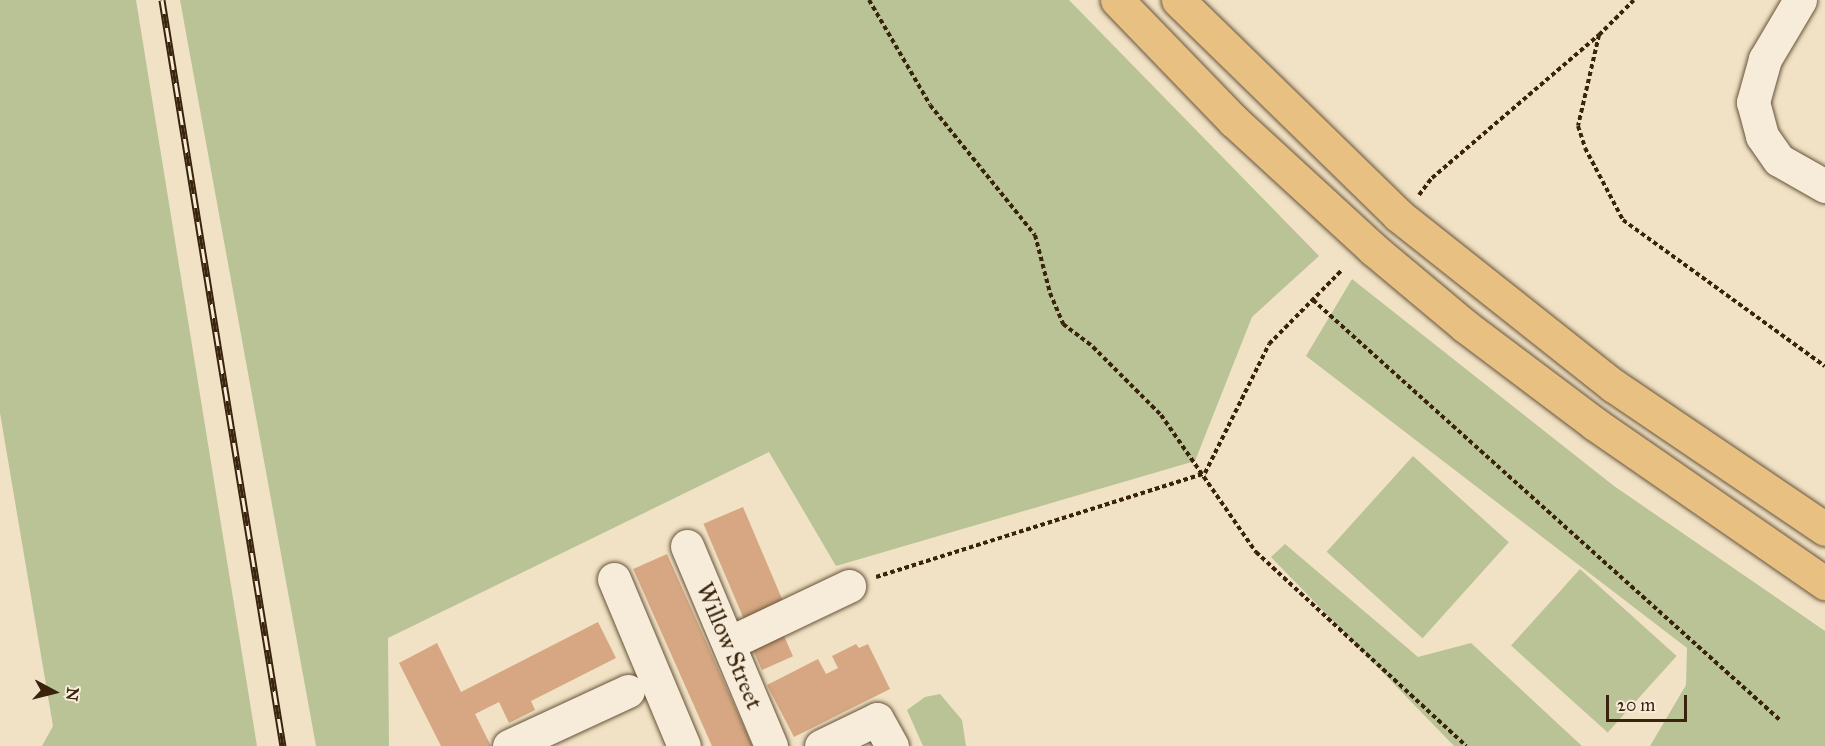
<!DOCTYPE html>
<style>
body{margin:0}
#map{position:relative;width:1825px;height:746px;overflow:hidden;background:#f1e2c5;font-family:"IM FELL Great Primer",serif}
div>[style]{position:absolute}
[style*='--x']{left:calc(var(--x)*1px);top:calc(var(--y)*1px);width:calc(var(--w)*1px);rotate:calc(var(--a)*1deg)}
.green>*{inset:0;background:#b9c395;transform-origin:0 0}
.building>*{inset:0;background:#d6a782;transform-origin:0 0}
.path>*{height:4px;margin-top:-2px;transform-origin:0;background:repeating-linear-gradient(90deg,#39230c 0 4.5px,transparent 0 7.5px)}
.roads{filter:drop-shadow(0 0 2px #67533a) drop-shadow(0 0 2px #67533a)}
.minor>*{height:33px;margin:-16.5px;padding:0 16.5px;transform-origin:16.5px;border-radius:16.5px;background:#f6ecd9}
.highway>*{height:33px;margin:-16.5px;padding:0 16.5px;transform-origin:16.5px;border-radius:16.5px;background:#e8c182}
.rail>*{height:7px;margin-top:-3.5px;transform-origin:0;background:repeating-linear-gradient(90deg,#f6ecd9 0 14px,#39230c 0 28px);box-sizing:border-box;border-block:2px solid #39230c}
span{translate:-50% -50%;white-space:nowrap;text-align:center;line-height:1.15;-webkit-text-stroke:6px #f6ecd9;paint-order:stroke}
.street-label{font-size:24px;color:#39230c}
.north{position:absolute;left:24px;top:662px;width:60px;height:60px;-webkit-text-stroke:4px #f6ecd9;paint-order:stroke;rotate:97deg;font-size:16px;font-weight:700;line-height:24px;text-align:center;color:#39230c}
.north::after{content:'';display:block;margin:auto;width:21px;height:27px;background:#39230c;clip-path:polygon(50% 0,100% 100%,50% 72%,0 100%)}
.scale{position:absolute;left:1606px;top:695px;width:81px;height:27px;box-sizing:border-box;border:3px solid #39230c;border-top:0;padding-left:8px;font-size:18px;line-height:21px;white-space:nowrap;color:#39230c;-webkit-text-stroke:4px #f6ecd9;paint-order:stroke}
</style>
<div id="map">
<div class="green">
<i style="clip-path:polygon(0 0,136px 0,257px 746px,42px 746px,53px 726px,0 413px)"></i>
<i style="clip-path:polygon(180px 0,1069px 0,1319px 256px,1252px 317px,1195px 461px,836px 566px,769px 452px,388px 638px,389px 746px,316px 746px)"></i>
<i style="clip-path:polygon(1352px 279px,1614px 486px,1825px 631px,1825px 746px,1650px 746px,1686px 685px,1687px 648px,1306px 356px)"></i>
<i style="left:1413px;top:456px;width:129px;height:129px;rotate:42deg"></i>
<i style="clip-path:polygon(1285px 544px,1418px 657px,1471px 643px,1582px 746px,1454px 746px,1271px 557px)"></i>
<i style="left:1580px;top:569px;width:130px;height:103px;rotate:42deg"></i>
<i style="clip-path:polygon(940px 694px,962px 720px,966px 746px,923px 746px,907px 710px,925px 697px)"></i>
</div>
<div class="building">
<i style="left:743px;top:507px;width:103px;height:43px;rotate:67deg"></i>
<i style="left:667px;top:554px;width:210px;height:37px;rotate:66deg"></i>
<i style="clip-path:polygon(598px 622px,616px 658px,531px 701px,535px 710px,509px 723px,499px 702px,475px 714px,491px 746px,441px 746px,399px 663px,437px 643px,461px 692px)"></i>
<i style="left:780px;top:627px;width:32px;height:34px;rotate:66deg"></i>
<i style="clip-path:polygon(856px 644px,859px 648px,868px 644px,890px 689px,794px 737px,767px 685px,818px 659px,826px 674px,838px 668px,832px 656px)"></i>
</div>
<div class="path">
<i style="--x:869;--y:0;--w:121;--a:59.8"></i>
<i style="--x:930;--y:105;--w:167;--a:51.1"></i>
<i style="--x:1035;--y:235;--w:60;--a:75.5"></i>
<i style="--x:1050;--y:293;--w:34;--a:67"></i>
<i style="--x:1063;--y:324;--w:38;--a:37"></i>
<i style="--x:1093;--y:347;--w:96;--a:45"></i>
<i style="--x:1161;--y:415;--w:167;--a:55.3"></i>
<i style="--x:1256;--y:552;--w:286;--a:42.7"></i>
<i style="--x:1599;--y:35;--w:93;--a:103"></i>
<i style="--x:1578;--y:126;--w:23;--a:72"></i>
<i style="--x:1585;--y:148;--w:81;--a:62.2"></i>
<i style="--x:1623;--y:220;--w:249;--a:35.9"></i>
<i style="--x:1419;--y:195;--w:21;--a:-53"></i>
<i style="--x:1432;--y:178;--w:220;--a:-40.6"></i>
<i style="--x:1599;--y:35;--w:49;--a:-45"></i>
<i style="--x:1313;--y:300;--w:629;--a:41.97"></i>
<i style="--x:876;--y:577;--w:345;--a:-17.5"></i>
<i style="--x:1205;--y:473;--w:144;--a:-63.6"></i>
<i style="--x:1269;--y:344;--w:104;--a:-45.4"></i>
</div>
<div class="roads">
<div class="minor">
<i style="--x:1800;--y:0;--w:69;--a:120.7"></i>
<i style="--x:1765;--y:59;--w:45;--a:105.6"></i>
<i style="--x:1753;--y:102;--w:35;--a:75"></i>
<i style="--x:1762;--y:136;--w:29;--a:55"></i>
<i style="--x:1779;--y:160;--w:53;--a:29.5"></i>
<i style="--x:687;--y:546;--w:217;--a:67.2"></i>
<i style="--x:614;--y:579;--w:181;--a:67.3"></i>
<i style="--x:729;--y:643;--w:133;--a:-25.4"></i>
<i style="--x:509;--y:746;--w:131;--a:-24.8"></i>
<i style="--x:821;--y:746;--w:62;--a:-25.7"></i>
<i style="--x:877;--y:719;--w:31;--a:61"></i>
</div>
<div class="highway">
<i style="--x:1117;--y:0;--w:168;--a:46"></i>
<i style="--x:1234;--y:121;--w:189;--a:42.6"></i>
<i style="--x:1373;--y:249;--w:120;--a:39.9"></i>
<i style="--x:1465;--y:326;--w:163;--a:37"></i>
<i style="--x:1595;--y:424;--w:280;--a:34.7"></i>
<i style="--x:1178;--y:0;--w:308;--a:44.3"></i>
<i style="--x:1398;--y:215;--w:275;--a:38.4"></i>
<i style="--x:1614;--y:386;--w:255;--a:34.1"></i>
</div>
</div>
<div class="rail">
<i style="--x:162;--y:0;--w:756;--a:80.79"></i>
</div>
<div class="street-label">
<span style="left:729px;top:646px;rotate:67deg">Willow Street</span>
</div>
<div class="north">N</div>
<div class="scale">20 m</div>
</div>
